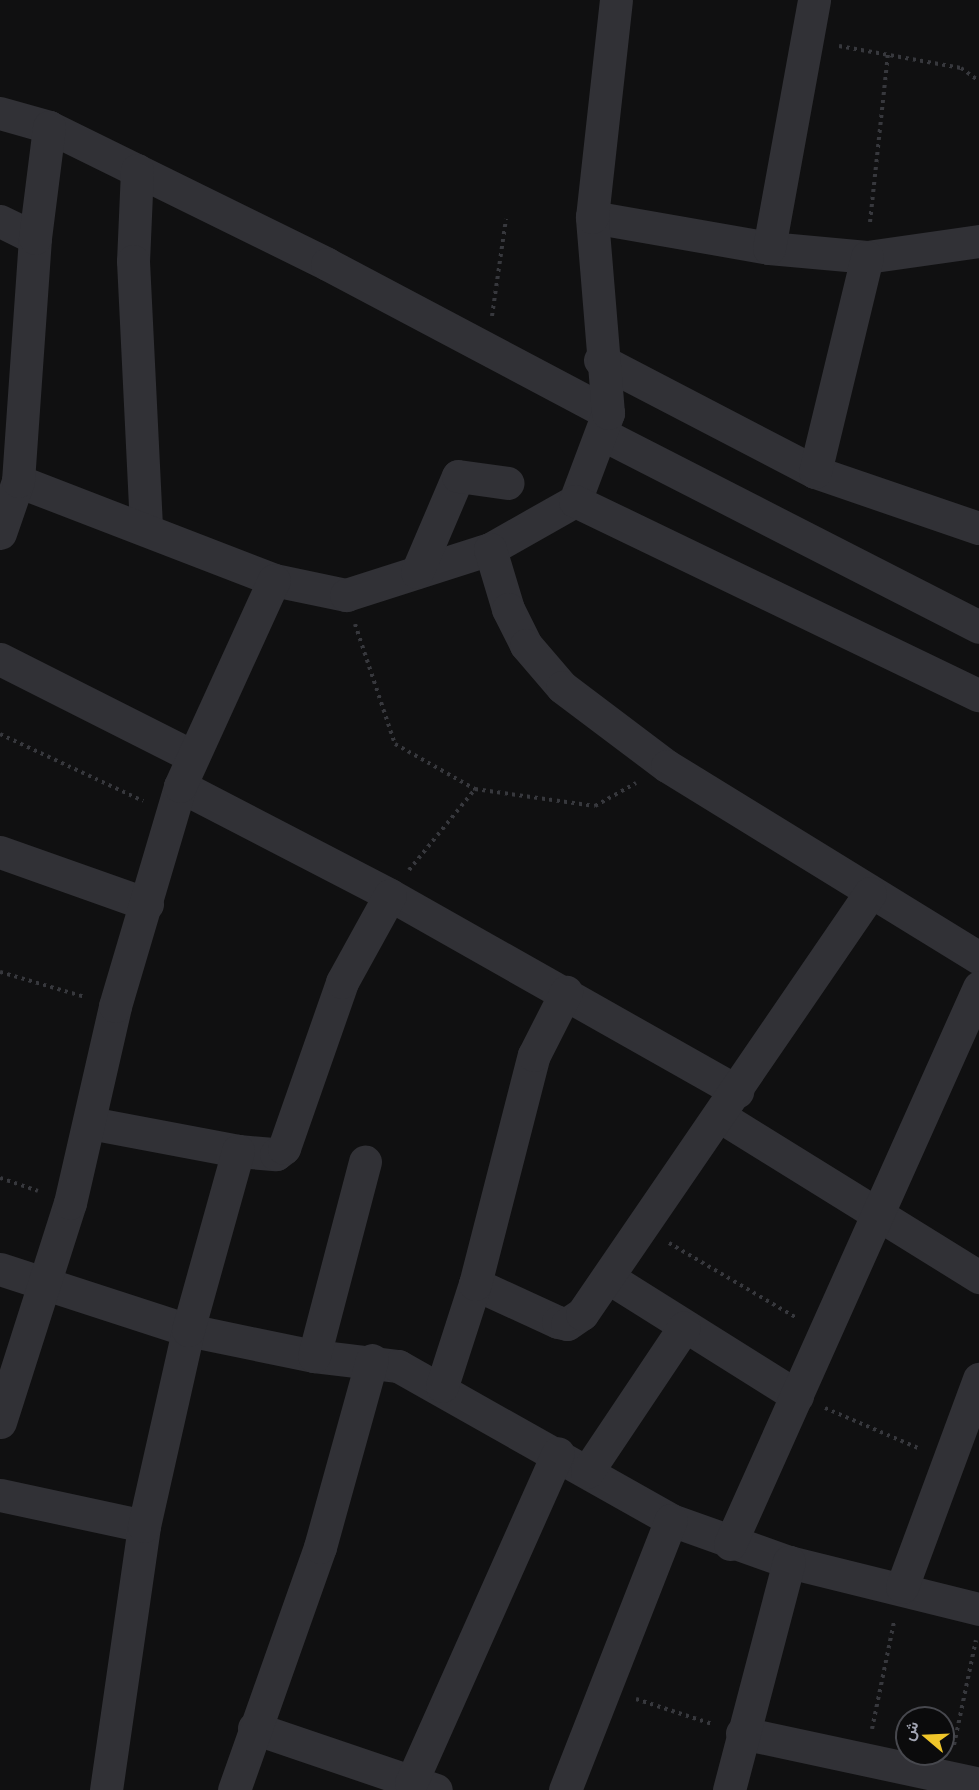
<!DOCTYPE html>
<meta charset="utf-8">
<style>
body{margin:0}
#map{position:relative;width:979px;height:1790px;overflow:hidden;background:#101011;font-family:"Asap Condensed",Vazirmatn,sans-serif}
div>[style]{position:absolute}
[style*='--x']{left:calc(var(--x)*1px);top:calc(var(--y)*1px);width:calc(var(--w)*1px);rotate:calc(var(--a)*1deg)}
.path>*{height:4px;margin-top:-2px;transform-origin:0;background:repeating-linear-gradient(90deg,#37383d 0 3px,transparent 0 7.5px)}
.minor>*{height:33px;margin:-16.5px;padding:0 16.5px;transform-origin:16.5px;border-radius:16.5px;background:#313136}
span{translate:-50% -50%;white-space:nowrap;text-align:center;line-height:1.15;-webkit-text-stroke:6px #0b0b0c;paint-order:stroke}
.north{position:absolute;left:895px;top:1706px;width:60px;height:60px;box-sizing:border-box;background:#0b0b0c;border:2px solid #47484e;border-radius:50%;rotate:289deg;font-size:16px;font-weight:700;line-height:24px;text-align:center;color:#a1a4b2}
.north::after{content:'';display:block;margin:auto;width:21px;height:27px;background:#efc52a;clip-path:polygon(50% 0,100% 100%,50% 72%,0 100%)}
</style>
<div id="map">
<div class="path">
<i style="--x:839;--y:46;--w:124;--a:10.2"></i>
<i style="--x:961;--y:68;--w:22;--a:36"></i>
<i style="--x:870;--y:222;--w:170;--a:-83.9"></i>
<i style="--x:492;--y:316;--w:98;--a:-81.8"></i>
<i style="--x:355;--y:624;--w:126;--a:71.6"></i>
<i style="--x:395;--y:744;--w:92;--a:29.4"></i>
<i style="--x:475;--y:789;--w:121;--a:8.1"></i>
<i style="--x:595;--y:806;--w:47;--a:-29.3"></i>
<i style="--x:0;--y:734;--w:158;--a:25.1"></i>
<i style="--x:409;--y:870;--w:104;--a:-50.8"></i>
<i style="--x:0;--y:972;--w:89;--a:16.4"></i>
<i style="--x:0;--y:1178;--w:40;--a:18.9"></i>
<i style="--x:669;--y:1243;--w:148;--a:30.4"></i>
<i style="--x:825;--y:1408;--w:101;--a:23.3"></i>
<i style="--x:636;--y:1699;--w:80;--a:18.2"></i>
<i style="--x:872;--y:1729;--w:109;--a:-78.4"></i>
<i style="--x:954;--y:1745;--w:107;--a:-78.2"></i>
</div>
<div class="minor">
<i style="--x:0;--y:113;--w:51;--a:15.9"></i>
<i style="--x:49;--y:127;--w:310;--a:26.2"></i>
<i style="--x:327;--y:264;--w:318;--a:27.9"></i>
<i style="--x:137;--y:170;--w:91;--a:92.5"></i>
<i style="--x:133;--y:261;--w:268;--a:87.2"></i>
<i style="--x:592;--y:217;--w:180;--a:9.9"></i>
<i style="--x:769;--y:248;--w:98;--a:5.2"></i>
<i style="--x:867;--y:257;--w:113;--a:-8.1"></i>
<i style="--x:0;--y:221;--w:39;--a:26"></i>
<i style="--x:769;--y:248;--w:252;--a:-79.7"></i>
<i style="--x:600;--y:360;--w:242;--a:27.5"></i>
<i style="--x:815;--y:472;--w:173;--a:18.9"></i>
<i style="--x:604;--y:435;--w:421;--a:27.1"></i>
<i style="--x:815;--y:472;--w:221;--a:-76.4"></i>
<i style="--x:18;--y:481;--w:274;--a:21.1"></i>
<i style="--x:274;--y:580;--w:74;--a:11.8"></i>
<i style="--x:346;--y:595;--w:151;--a:-17.7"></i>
<i style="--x:490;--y:549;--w:98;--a:-29.5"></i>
<i style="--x:575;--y:501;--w:94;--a:-69.4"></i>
<i style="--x:608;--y:413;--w:197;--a:-94.7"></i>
<i style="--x:592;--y:217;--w:218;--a:-83.7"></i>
<i style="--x:575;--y:501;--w:448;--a:25.7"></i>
<i style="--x:0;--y:533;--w:55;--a:-70.9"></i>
<i style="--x:18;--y:481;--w:244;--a:-86"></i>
<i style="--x:35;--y:238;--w:112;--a:-82.8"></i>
<i style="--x:490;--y:549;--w:63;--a:73.3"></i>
<i style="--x:508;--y:609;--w:40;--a:63.4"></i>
<i style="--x:526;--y:645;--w:55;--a:49.4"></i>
<i style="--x:562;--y:687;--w:131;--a:37"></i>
<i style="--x:667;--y:766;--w:366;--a:31.6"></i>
<i style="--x:417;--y:572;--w:104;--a:-66.9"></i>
<i style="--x:458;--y:476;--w:50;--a:8"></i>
<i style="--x:0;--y:659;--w:213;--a:26.8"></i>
<i style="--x:180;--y:786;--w:237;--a:27.4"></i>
<i style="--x:390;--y:895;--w:399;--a:29.5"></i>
<i style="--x:0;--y:852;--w:156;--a:19.5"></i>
<i style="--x:721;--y:1117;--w:304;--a:31.8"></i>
<i style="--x:90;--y:1123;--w:151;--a:10.7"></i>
<i style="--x:238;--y:1151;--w:38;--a:5"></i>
<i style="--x:276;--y:1154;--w:10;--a:-37"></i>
<i style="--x:284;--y:1148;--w:176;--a:-70.7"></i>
<i style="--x:342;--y:982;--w:99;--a:-61.1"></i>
<i style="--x:0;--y:1269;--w:198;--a:18"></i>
<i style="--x:188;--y:1330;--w:129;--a:11.7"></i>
<i style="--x:314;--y:1356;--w:85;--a:6.8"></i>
<i style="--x:398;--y:1366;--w:313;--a:29.4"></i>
<i style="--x:671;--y:1520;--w:125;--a:19.6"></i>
<i style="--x:789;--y:1562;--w:196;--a:13.9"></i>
<i style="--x:609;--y:1278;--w:222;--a:32.1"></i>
<i style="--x:475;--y:1284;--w:91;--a:24.6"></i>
<i style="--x:558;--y:1322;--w:9;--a:13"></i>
<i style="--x:567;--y:1324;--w:18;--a:-34"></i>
<i style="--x:582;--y:1314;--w:510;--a:-55.62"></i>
<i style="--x:314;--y:1356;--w:201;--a:-75.3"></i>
<i style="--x:442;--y:1386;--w:107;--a:-72.1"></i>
<i style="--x:475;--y:1284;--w:236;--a:-75.6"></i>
<i style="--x:534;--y:1055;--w:71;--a:-63.1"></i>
<i style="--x:0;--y:1422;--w:230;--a:-72.3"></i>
<i style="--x:70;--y:1203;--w:202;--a:-77.1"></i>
<i style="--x:115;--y:1006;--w:229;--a:-73.5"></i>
<i style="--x:180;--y:786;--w:226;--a:-65.5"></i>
<i style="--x:587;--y:1472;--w:174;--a:-56.2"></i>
<i style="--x:0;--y:1495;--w:147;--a:12.1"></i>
<i style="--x:730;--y:1544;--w:610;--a:-65.91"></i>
<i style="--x:902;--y:1587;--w:222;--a:-69.7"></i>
<i style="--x:254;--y:1728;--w:192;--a:18.8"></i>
<i style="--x:742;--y:1733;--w:242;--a:12.1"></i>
<i style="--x:411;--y:1783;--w:361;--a:-66"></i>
<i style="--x:106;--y:1790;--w:267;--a:-81.8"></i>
<i style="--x:144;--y:1526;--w:201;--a:-77.3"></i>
<i style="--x:188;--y:1330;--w:186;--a:-74.4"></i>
<i style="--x:234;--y:1790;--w:258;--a:-70.5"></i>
<i style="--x:320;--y:1547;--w:194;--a:-74.5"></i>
<i style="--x:565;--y:1790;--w:290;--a:-68.6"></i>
<i style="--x:729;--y:1790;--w:236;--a:-75.3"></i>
</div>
<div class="north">ش</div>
</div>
